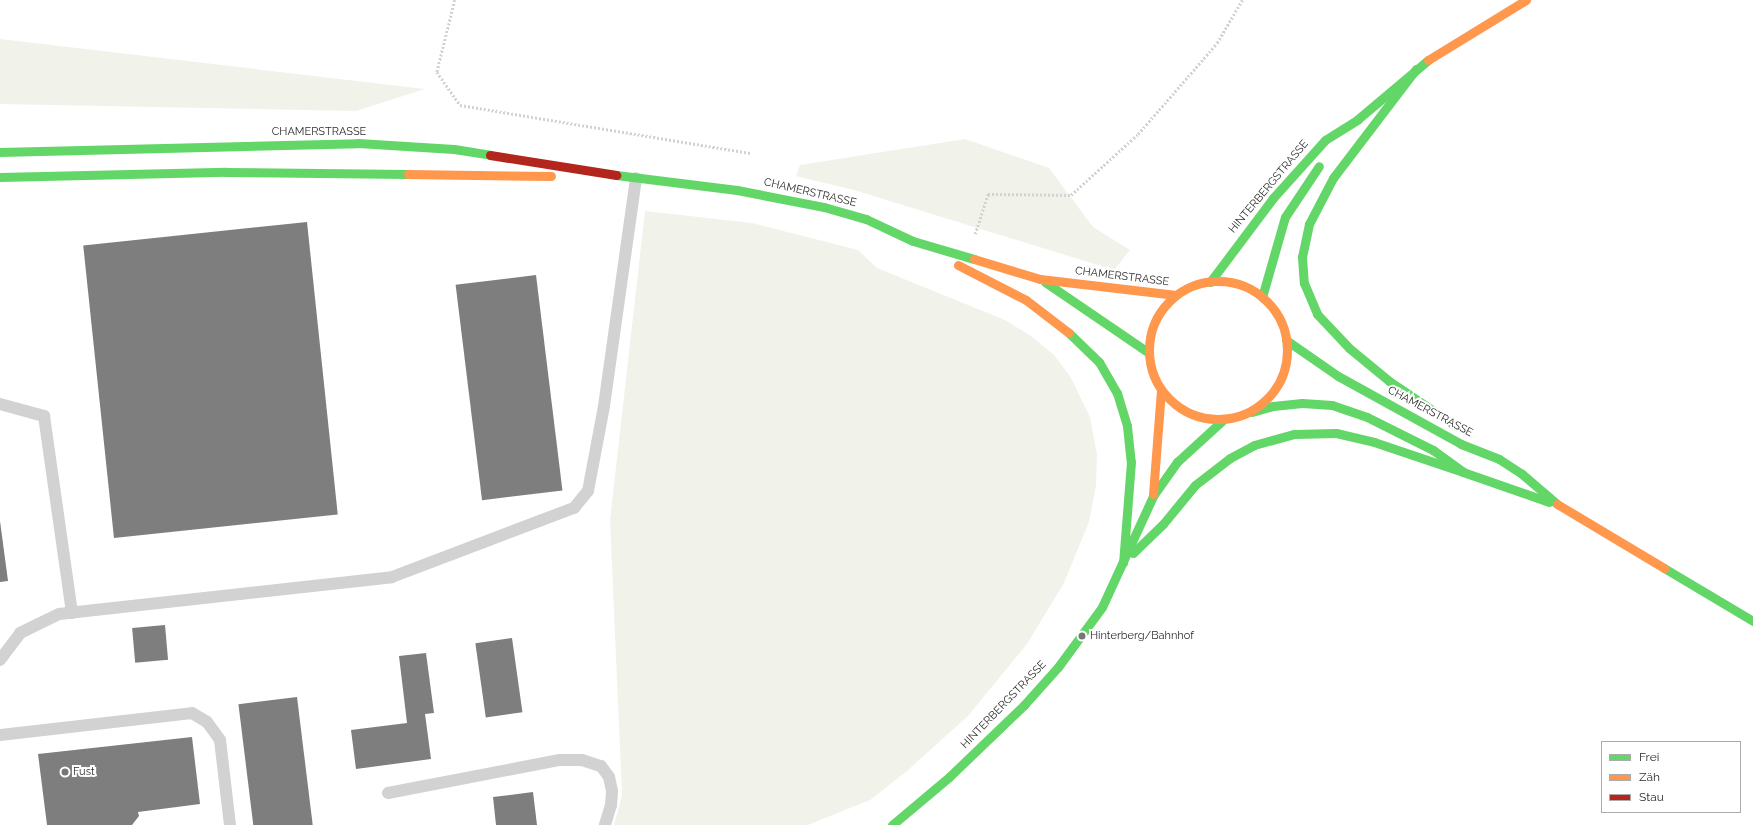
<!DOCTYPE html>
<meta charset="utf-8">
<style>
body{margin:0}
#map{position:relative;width:1753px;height:825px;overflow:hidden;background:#fff;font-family:Raleway,sans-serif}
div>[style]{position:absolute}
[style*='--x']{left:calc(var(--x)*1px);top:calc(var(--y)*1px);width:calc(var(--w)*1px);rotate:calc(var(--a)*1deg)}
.green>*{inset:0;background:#f1f3eb}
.building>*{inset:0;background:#7e7e7e;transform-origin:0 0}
.path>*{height:2.5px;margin-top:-1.25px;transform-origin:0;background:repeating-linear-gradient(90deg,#d2d2d2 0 2px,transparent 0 4px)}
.lane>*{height:12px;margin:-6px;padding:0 6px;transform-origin:6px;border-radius:6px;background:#d2d2d2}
.fast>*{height:9px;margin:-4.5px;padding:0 4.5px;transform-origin:4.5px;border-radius:4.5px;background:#63d668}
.slow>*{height:9px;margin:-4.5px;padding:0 4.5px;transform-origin:4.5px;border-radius:4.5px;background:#ff974d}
.slow>.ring{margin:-4.5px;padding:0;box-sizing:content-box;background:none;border:9px solid #ff974d;border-radius:50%}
.jam>*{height:9px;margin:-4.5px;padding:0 4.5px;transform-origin:4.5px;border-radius:4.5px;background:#b3261e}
.dots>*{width:11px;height:11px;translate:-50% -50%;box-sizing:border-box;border:2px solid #fff;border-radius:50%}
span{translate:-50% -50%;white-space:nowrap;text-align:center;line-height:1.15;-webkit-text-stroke:4px #fff;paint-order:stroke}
.street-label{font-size:11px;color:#2d2d2d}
.poi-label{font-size:11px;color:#2d2d2d}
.left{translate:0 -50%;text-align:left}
.legend{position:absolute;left:1601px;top:741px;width:140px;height:72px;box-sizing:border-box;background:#fff;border:1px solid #ababab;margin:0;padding:5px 7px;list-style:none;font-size:12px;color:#2d2d2d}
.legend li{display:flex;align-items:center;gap:8px;height:20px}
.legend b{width:20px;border:1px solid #ababab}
</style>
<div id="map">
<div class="green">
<i style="clip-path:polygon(0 39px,425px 89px,356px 111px,0 104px)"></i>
<i style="clip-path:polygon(965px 139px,1049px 168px,1093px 227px,1130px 250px,1114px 270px,854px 190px,796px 176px,800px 165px)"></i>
<i style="clip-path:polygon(645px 211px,752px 223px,858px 250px,877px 268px,1005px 320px,1031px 336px,1054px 355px,1070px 376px,1090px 417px,1097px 455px,1096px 485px,1089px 522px,1064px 583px,1027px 644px,968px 716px,907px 771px,870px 800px,808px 825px,614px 825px,622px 795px,610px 520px)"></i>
</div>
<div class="building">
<i style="left:307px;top:222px;width:294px;height:225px;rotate:84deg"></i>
<i style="left:536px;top:275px;width:217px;height:81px;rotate:83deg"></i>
<i style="clip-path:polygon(0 521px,8px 581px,0 582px)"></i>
<i style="left:165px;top:625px;width:35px;height:33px;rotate:85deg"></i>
<i style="left:512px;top:638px;width:75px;height:37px;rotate:82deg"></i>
<i style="clip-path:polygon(426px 653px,434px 713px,425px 714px,431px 759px,356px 769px,351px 730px,407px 723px,399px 656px)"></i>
<i style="left:297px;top:697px;width:129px;height:59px;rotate:83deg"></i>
<i style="clip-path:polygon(192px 737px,200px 804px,138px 812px,139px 816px,132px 825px,47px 825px,38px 754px)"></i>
<i style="clip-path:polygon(533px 792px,537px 825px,496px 825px,493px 797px)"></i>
</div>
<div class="path">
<i style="--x:455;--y:0;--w:74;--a:104"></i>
<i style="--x:437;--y:72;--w:40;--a:55.1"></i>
<i style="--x:460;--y:105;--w:294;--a:9.4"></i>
<i style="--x:975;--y:234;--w:42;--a:-72"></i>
<i style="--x:988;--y:194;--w:83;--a:0.7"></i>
<i style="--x:1071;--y:195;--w:91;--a:-42.3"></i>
<i style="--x:1138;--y:134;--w:121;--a:-49"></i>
<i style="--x:1217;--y:43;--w:50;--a:-59.8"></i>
</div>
<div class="lane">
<i style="--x:0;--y:404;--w:46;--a:15.3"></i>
<i style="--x:44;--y:416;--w:199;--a:81.9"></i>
<i style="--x:0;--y:660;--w:34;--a:-53"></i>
<i style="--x:20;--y:633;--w:43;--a:-26"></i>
<i style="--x:59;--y:614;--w:335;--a:-6.3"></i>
<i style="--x:392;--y:577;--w:195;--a:-20.8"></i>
<i style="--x:574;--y:508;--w:22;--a:-51"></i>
<i style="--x:588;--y:491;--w:86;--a:-79.3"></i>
<i style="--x:604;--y:406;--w:230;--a:-82"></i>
<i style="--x:0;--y:735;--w:193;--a:-6.5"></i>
<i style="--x:192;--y:713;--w:17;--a:31"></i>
<i style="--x:207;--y:722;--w:22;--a:54"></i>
<i style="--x:220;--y:740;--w:86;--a:83.3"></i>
<i style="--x:388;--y:793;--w:175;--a:-10.9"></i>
<i style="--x:560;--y:760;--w:22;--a:0"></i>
<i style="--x:582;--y:760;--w:20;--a:18"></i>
<i style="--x:601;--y:766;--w:14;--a:54"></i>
<i style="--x:609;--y:777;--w:14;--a:78"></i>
<i style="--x:612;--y:791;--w:14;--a:94"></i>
<i style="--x:611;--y:805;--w:21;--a:107"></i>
</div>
<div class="fast">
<i style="--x:1416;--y:69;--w:137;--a:127.3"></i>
<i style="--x:1333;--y:178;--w:52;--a:117.6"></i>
<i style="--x:1309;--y:224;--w:34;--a:102"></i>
<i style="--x:1302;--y:257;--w:26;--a:86"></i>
<i style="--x:1304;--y:283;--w:34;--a:67"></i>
<i style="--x:1317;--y:314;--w:47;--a:46.7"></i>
<i style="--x:1349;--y:348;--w:52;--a:39.5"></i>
<i style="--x:1389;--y:381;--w:81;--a:33.9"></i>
<i style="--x:0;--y:152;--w:358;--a:-1.4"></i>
<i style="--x:358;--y:143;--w:96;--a:3.6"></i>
<i style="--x:454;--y:149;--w:36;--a:9"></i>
<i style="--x:616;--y:175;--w:122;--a:7.1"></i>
<i style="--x:737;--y:190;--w:89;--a:11.1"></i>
<i style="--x:824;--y:207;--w:44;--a:15.9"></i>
<i style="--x:866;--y:219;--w:52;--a:25.1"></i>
<i style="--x:913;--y:241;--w:64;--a:16.4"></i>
<i style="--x:0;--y:177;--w:226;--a:-1.3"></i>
<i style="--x:226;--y:172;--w:182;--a:0.6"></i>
<i style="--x:1045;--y:282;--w:126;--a:34.3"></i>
<i style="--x:1210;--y:282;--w:105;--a:-53.1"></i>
<i style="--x:1273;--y:198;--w:78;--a:-48.1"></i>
<i style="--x:1325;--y:140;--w:39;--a:-32"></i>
<i style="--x:1358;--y:119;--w:92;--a:-40.1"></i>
<i style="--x:1262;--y:297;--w:83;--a:-74"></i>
<i style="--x:1285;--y:217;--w:61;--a:-56.3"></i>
<i style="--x:1069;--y:333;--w:42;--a:44"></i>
<i style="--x:1099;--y:362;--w:36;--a:60"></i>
<i style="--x:1117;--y:393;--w:34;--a:73"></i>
<i style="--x:1127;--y:426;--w:36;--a:84"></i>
<i style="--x:1131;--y:462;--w:101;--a:94.5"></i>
<i style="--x:1286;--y:340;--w:63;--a:34.7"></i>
<i style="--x:1338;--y:376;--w:141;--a:28.9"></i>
<i style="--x:1461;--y:444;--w:41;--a:21.5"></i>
<i style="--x:1499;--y:459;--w:27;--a:33"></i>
<i style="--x:1522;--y:474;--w:46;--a:40.6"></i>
<i style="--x:1252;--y:412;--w:22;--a:-16"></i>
<i style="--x:1273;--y:406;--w:29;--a:-6"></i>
<i style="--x:1302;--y:403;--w:30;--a:4"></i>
<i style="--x:1332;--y:405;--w:37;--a:19"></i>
<i style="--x:1367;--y:417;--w:74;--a:26.6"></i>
<i style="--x:1433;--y:450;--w:37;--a:36"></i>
<i style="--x:1463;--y:472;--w:91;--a:19.2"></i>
<i style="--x:1133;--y:553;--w:42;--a:-44"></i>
<i style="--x:1163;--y:524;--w:50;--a:-50.6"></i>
<i style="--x:1195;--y:485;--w:44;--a:-37.6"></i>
<i style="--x:1230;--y:458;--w:27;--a:-28"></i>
<i style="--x:1254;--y:445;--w:41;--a:-15.4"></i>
<i style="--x:1294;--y:434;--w:42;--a:-1.4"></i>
<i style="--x:1336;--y:433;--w:39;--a:13"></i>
<i style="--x:1374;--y:442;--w:94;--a:18.6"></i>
<i style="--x:1664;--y:568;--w:104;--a:30.8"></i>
<i style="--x:892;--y:825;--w:75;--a:-40.1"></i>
<i style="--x:949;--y:777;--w:104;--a:-43.8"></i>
<i style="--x:1024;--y:705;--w:51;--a:-48.2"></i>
<i style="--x:1058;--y:667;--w:74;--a:-53.7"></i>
<i style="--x:1102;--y:607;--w:122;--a:-65.3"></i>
<i style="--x:1153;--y:496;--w:42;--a:-54.8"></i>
<i style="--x:1177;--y:462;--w:62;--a:-42.4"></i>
</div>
<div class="slow">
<i style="--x:1428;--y:60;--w:115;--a:-31.5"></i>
<i style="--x:408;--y:174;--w:143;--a:0.8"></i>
<i style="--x:974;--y:259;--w:69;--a:16.9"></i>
<i style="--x:1040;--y:279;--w:137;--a:6.7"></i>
<i style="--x:958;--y:265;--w:76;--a:27.2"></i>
<i style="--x:1026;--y:300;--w:54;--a:37.5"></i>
<i class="ring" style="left:1149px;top:281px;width:129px;height:129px"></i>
<i style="--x:1153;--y:494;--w:105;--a:-85.6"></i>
<i style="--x:1557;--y:504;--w:125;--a:30.9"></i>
</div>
<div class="jam">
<i style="--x:490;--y:155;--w:128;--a:9"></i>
</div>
<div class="dots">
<i style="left:1082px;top:636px;background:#767676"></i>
<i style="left:65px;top:772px;background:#767676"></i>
</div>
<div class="street-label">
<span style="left:319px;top:132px">CHAMERSTRASSE</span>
<span style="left:1269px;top:187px;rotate:-50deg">HINTERBERGSTRASSE</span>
<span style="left:810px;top:193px;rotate:13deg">CHAMERSTRASSE</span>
<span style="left:1122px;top:277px;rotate:7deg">CHAMERSTRASSE</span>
<span style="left:1430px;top:412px;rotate:28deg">CHAMERSTRASSE</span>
<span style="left:1004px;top:705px;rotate:-46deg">HINTERBERGSTRASSE</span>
</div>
<div class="poi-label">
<span class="left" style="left:1090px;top:636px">Hinterberg/Bahnhof</span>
<span class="left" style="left:73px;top:772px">Fust</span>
</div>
<ul class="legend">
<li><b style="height:5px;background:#63d668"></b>Frei</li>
<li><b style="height:5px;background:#ff974d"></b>Zäh</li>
<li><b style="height:5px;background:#b3261e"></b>Stau</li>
</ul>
</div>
